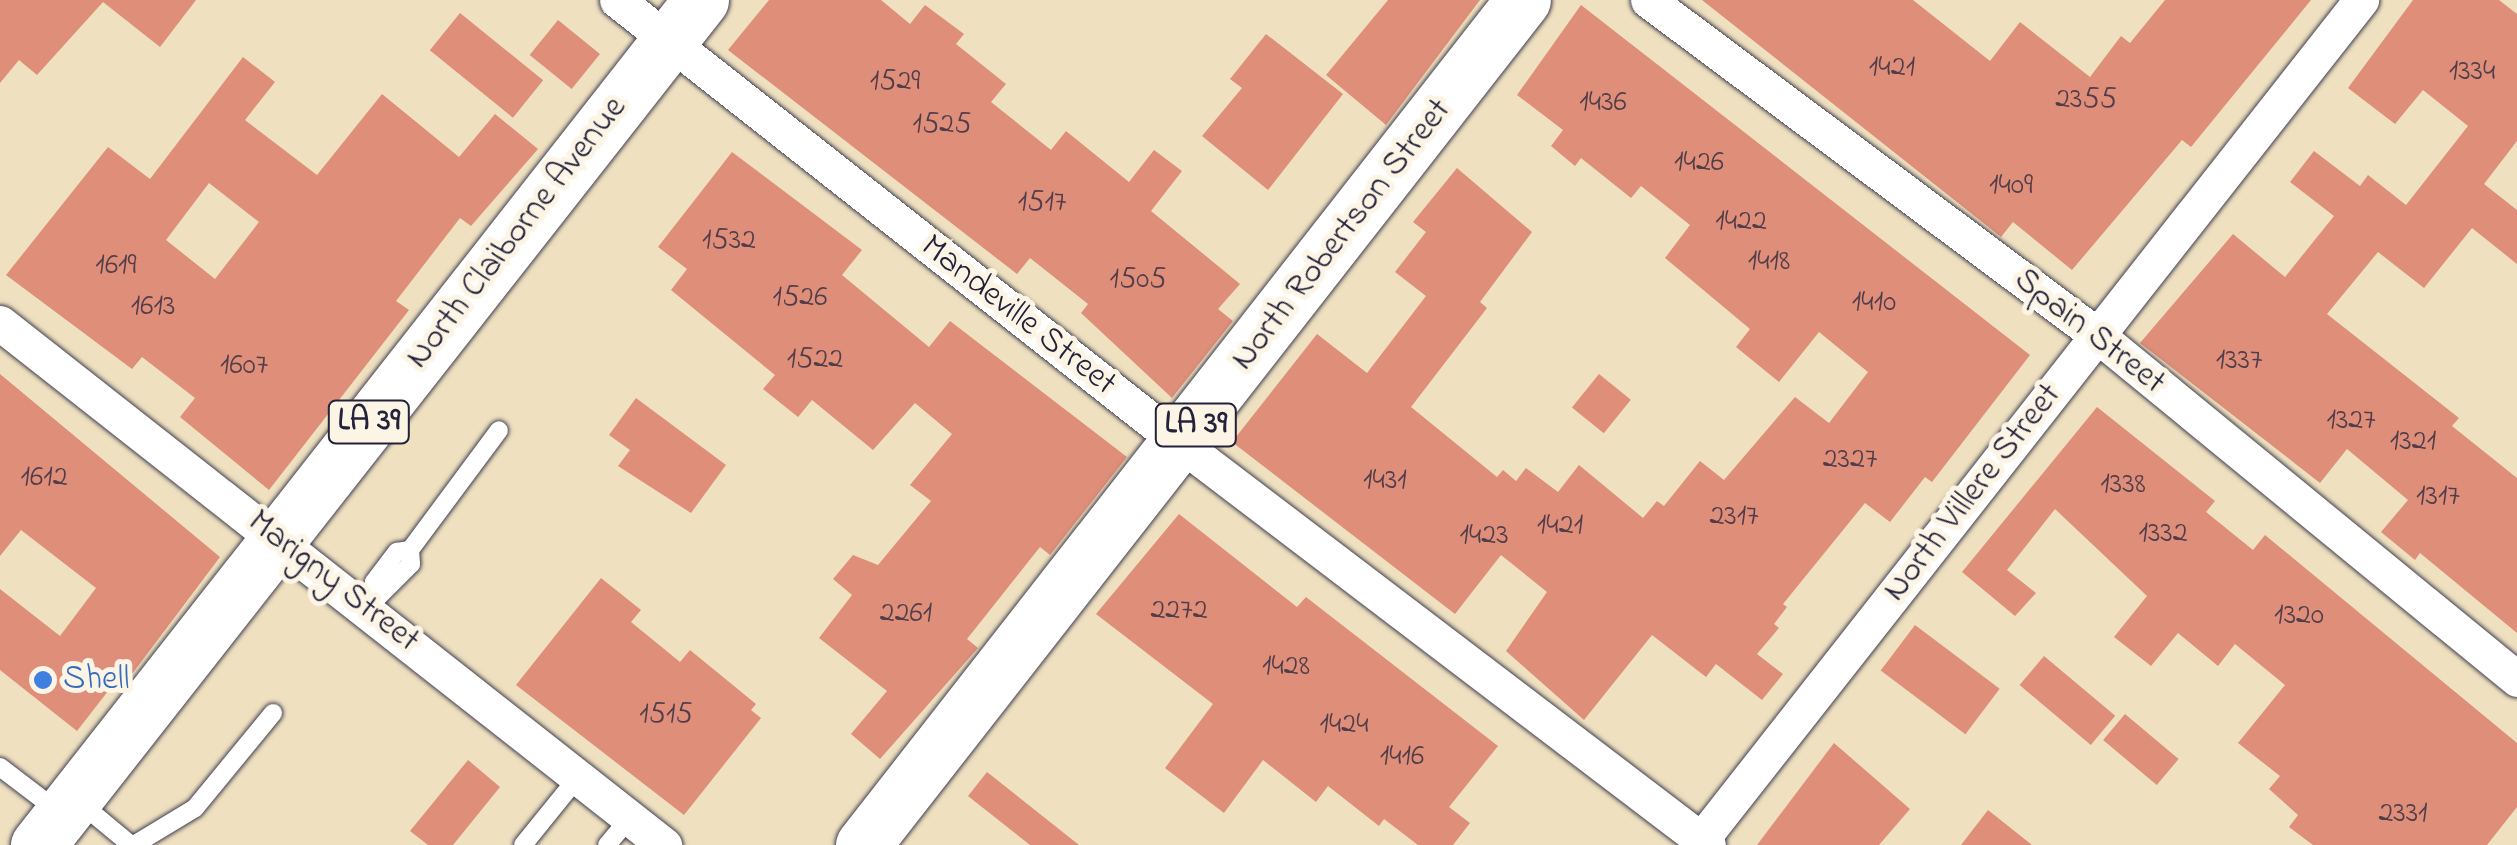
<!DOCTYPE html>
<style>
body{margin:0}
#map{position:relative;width:2517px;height:845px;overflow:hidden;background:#efe1c0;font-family:"Indie Flower",sans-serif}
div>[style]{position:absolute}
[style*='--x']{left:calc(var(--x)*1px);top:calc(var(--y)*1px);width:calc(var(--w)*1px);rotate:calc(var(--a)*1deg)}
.building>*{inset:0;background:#de8e79;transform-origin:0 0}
.roads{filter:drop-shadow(0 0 2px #413f4f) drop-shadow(0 0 2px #413f4f)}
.lane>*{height:18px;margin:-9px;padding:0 9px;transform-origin:9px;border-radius:9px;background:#fff}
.street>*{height:35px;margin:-17.5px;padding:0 17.5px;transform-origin:17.5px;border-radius:17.5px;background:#fff}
.primary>*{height:55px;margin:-27.5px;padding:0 27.5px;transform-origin:27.5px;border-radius:27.5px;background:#fff}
.dots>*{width:28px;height:28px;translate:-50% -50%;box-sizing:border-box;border:5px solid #fcf5e5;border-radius:50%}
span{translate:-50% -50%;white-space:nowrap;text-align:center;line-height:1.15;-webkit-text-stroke:10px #fcf5e5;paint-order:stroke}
.number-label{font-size:30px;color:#513d4a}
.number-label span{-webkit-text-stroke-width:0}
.shield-label span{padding:2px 8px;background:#fcf5e5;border:2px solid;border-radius:8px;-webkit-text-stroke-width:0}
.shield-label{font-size:32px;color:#22223b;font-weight:700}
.street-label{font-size:35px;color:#22223b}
.shop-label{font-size:35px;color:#366cbe}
.left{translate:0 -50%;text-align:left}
</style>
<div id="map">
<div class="building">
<i style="clip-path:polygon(0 0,196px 0,160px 47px,103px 2px,37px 75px,19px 60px,0 83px)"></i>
<i style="clip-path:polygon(769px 0,881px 0,910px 24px,925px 5px,964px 34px,956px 44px,1006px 84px,991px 102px,1051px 150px,1066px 131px,1129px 182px,1154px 150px,1182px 171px,1151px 211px,1240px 284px,1218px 309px,1233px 321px,1172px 398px,1081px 313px,1088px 304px,1030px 258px,1017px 274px,728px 50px)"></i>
<i style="clip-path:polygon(1388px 0,1480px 0,1386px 125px,1326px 75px)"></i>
<i style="clip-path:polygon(1702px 0,1913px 0,1990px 61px,2020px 22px,2090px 77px,2121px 36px,2130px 43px,2165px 0,2311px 0,2191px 147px,2182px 140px,2072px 270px,2013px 222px,2001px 237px)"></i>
<i style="clip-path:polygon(2413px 0,2499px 0,2517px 14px,2517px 141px,2484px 184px,2517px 210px,2517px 264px,2472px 228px,2424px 288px,2378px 252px,2327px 314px,2459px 418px,2452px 426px,2517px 478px,2517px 633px,2420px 553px,2415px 560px,2381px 532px,2408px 500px,2347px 449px,2320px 483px,2140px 343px,2233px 234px,2285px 277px,2334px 216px,2290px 182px,2314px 151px,2360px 186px,2368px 175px,2406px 205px,2468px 126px,2423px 90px,2395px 124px,2348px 88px)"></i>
<i style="clip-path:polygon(1581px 5px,2030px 355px,1932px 482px,1925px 477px,1890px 522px,1865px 503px,1783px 604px,1787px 607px,1774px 624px,1779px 628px,1757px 654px,1783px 674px,1762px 700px,1716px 664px,1706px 677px,1652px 635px,1584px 720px,1506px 651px,1547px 592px,1501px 555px,1455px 614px,1232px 442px,1317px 334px,1367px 373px,1426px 296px,1395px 272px,1426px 232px,1413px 222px,1457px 168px,1532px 232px,1480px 302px,1487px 308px,1411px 407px,1497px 477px,1503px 470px,1516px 481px,1526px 468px,1558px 492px,1579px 465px,1643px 518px,1657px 501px,1664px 506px,1700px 461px,1724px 480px,1795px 397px,1829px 423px,1868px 372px,1819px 332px,1779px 382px,1736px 347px,1750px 329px,1665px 258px,1690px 225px,1641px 186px,1631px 198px,1581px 158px,1575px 166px,1551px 146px,1563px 130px,1517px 95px)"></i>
<i style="left:460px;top:13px;width:107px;height:48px;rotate:39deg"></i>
<i style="left:558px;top:20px;width:54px;height:45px;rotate:39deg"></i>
<i style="clip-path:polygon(1266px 34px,1343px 94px,1268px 190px,1202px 136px,1242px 88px,1230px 79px)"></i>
<i style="clip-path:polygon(evenodd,243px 57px,275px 82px,245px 120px,317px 175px,382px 94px,459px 157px,495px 114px,538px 149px,471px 226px,460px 218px,396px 301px,409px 310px,269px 490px,180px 417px,195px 398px,142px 357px,132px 369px,6px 275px,108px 147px,150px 179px,243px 57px,209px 183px,259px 222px,215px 279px,166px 240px,209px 183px)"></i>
<i style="clip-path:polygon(732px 152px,862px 250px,842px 275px,929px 347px,950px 321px,1127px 457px,1050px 555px,1040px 547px,967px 639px,978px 648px,880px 759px,851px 734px,887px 691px,819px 638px,852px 595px,833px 579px,853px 555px,878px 565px,931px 501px,910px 485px,952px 434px,915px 403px,873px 450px,812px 400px,798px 417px,763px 389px,775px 375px,671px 290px,687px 269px,658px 247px)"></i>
<i style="clip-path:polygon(0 374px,220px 557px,126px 682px,119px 677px,77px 731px,0 670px,0 589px,60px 636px,96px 588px,21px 530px,0 556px)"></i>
<i style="left:1599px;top:374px;width:41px;height:43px;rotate:39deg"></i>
<i style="clip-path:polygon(636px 398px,726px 465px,691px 513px,618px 466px,630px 450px,609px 435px)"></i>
<i style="clip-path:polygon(2097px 407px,2215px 501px,2206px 512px,2253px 550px,2265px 535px,2517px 743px,2517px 807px,2487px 845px,2313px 845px,2289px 827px,2298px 815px,2269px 789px,2280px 776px,2238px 743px,2285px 685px,2235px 644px,2218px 666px,2178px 633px,2151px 666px,2114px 637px,2147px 596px,2055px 509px,2007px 570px,2036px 593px,2015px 616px,1962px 572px)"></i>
<i style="clip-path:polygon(1179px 514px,1297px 607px,1306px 597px,1498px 746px,1449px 807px,1470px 823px,1453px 845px,1418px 845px,1384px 819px,1379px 826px,1328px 786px,1316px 802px,1263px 760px,1224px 813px,1165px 768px,1213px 704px,1096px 614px)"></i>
<i style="clip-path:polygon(601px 578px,641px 610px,631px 622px,680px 662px,690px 650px,756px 704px,751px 710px,761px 718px,684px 815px,516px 685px)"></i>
<i style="left:1915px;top:625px;width:106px;height:57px;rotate:37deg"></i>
<i style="left:2044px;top:656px;width:93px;height:38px;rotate:40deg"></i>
<i style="left:2125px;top:714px;width:70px;height:34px;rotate:40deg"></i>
<i style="clip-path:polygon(1834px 743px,1910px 809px,1879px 845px,1757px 845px)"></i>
<i style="clip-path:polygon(468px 760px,500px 787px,453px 845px,428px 845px,410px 831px)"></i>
<i style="clip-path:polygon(987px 772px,1079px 845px,1030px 845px,968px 796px)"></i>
<i style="clip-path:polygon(1988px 810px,2032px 845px,1961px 845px)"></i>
</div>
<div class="roads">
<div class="lane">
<i style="--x:376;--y:595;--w:13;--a:-99"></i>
<i style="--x:374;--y:582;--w:38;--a:-53"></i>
<i style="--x:397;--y:552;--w:13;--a:-9"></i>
<i style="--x:367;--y:608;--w:62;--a:-45"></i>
<i style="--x:411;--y:564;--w:14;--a:-94"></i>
<i style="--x:410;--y:550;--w:149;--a:-53.4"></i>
<i style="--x:0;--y:767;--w:74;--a:37.3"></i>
<i style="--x:78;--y:801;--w:69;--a:39.7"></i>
<i style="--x:134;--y:845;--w:71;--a:-31.2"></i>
<i style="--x:195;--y:808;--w:123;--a:-50.6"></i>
<i style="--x:523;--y:845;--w:87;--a:-51"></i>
<i style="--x:607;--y:845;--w:35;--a:-50"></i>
</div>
<div class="street">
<i style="--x:617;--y:0;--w:718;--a:38.21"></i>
<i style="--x:1181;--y:444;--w:662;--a:37.27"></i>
<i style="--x:1648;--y:0;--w:560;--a:36.73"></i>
<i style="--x:2097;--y:335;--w:543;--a:39.32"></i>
<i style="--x:0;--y:323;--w:845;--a:38.17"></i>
<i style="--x:1697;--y:845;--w:1075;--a:-51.84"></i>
</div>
<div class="primary">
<i style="--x:38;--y:845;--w:1074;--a:-51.88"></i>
<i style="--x:863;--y:845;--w:1072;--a:-52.01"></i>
</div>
</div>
<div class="dots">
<i style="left:43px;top:680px;background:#3f7fe0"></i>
</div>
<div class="number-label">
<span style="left:1892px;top:68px">1421</span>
<span style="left:2472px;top:72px">1334</span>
<span style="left:895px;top:82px">1529</span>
<span style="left:2086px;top:100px">2355</span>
<span style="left:1603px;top:103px">1436</span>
<span style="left:942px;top:125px">1525</span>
<span style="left:1699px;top:163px">1426</span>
<span style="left:2011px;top:186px">1409</span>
<span style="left:1042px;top:203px">1517</span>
<span style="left:1741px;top:222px">1422</span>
<span style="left:729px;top:241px">1532</span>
<span style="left:1769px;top:262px">1418</span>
<span style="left:116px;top:266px">1619</span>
<span style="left:1138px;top:280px">1505</span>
<span style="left:800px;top:298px">1526</span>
<span style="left:1874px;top:303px">1410</span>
<span style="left:153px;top:307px">1613</span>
<span style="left:815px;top:360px">1522</span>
<span style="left:2239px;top:361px">1337</span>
<span style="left:244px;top:366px">1607</span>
<span style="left:2351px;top:421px">1327</span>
<span style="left:2413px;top:442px">1321</span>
<span style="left:1850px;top:460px">2327</span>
<span style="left:44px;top:478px">1612</span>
<span style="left:1385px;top:481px">1431</span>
<span style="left:2123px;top:485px">1338</span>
<span style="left:2438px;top:497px">1317</span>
<span style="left:1734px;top:517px">2317</span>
<span style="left:1560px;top:526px">1421</span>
<span style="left:2163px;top:534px">1332</span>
<span style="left:1484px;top:536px">1423</span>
<span style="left:1179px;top:611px">2272</span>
<span style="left:906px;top:614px">2261</span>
<span style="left:2299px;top:616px">1320</span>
<span style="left:1286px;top:667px">1428</span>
<span style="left:666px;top:715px">1515</span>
<span style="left:1344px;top:725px">1424</span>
<span style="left:1402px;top:757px">1416</span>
<span style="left:2403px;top:814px">2331</span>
</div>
<div class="shield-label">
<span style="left:369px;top:422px">LA 39</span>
<span style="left:1196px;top:425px">LA 39</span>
</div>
<div class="street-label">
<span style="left:517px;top:233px;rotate:-52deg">North Claiborne Avenue</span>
<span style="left:1342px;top:235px;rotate:-52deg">North Robertson Street</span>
<span style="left:1018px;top:316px;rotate:38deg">Mandeville Street</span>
<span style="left:2089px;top:332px;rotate:38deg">Spain Street</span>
<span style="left:1973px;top:493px;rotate:-52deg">North Villere Street</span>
<span style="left:333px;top:582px;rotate:38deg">Marigny Street</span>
</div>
<div class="shop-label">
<span class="left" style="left:63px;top:680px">Shell</span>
</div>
</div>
